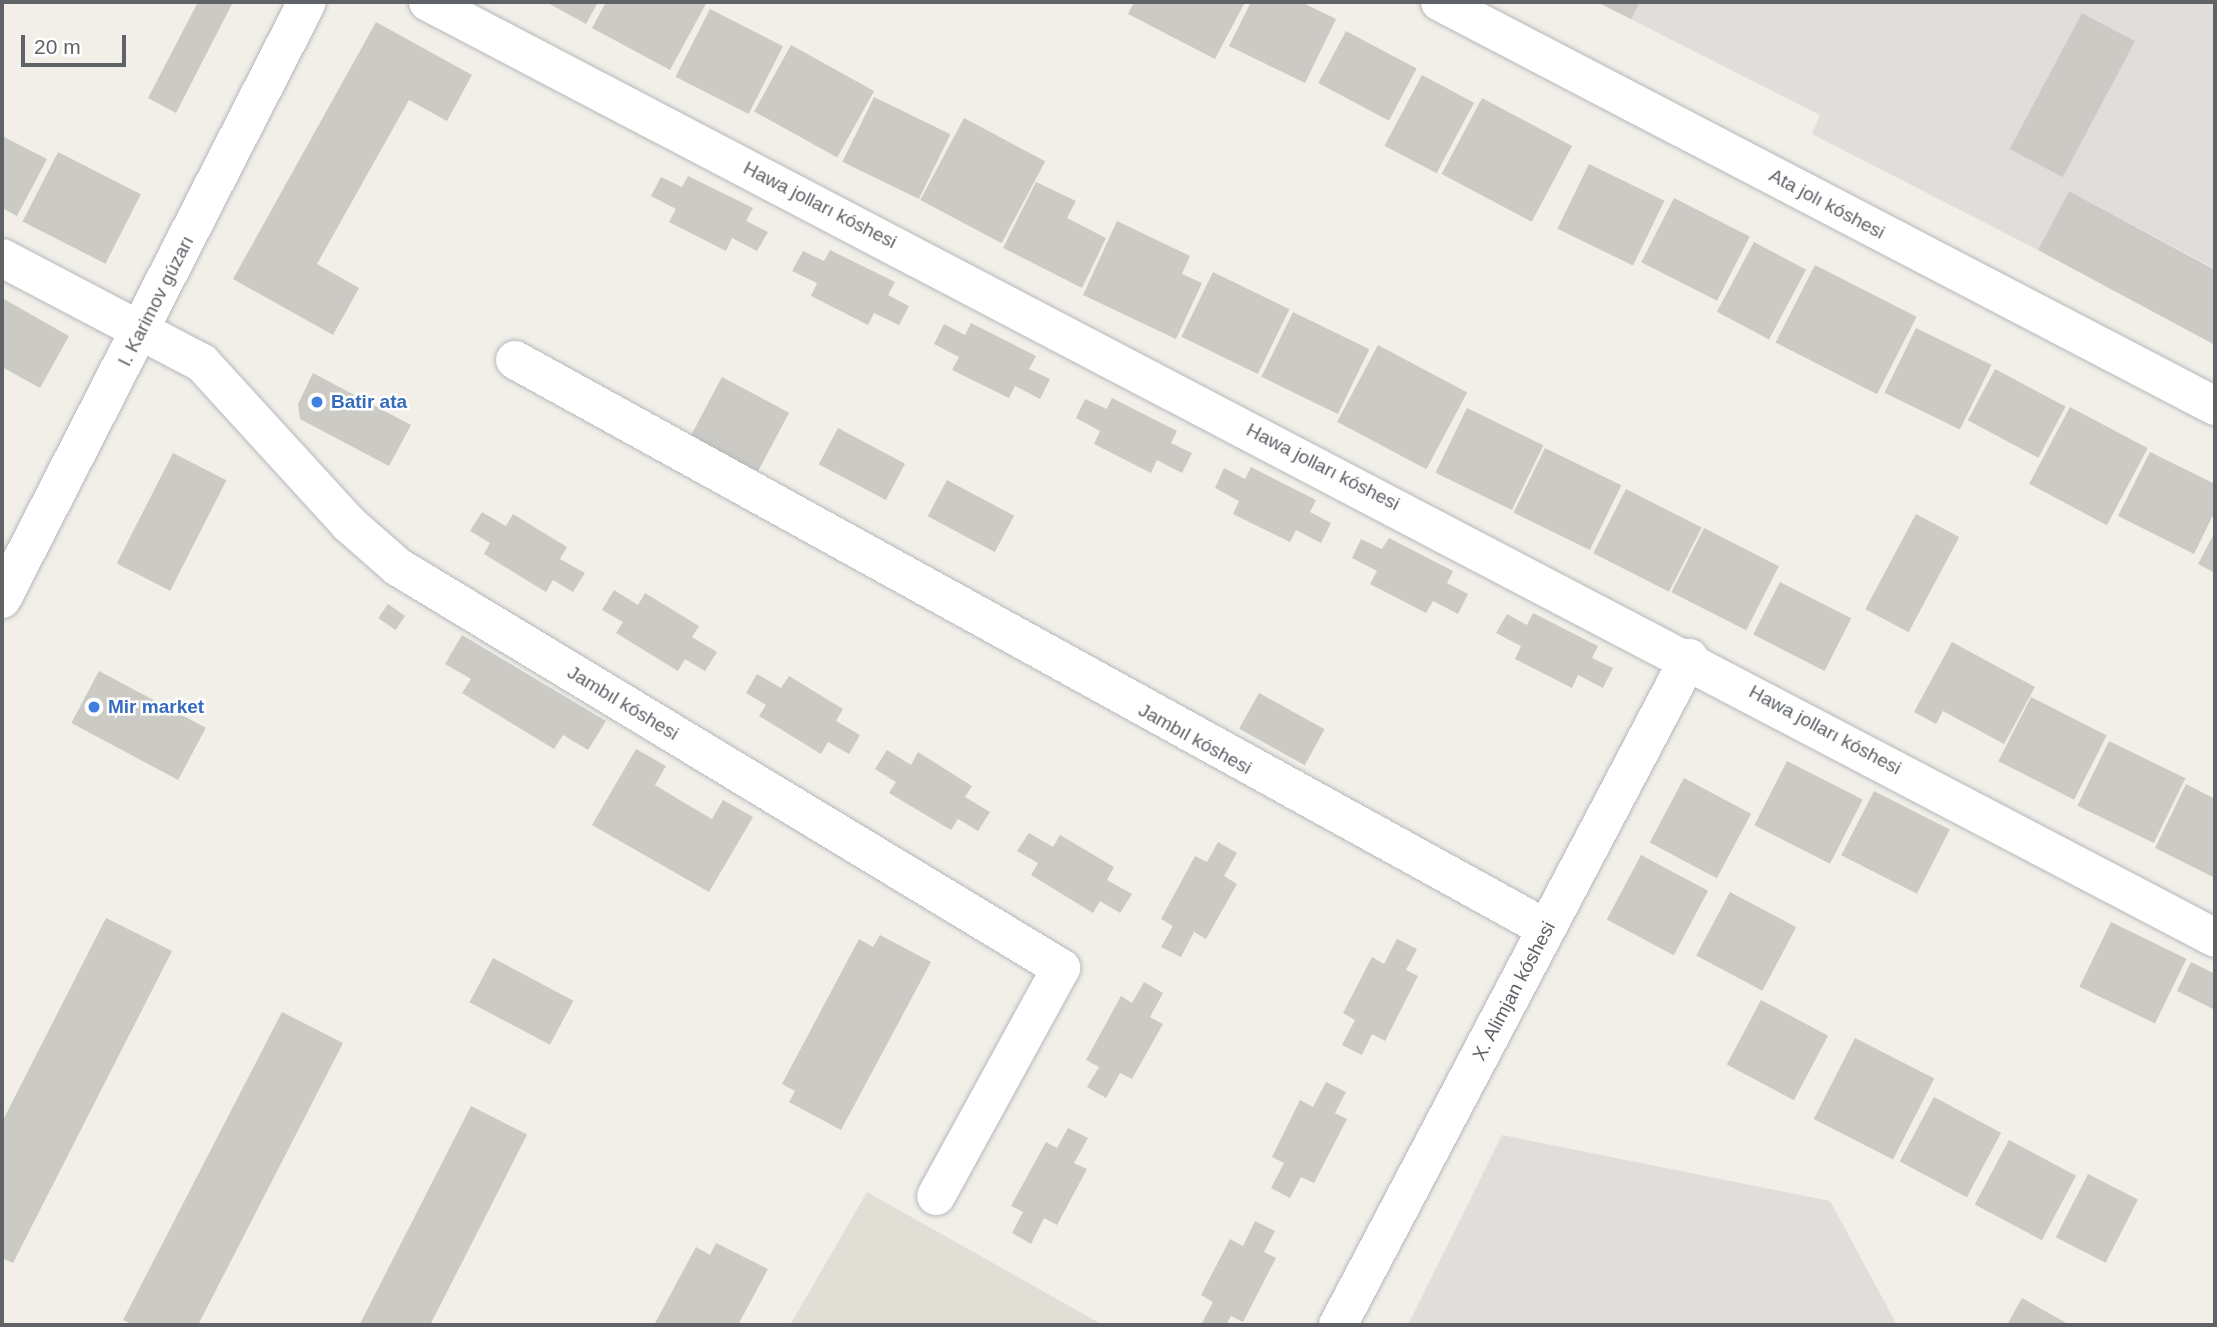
<!DOCTYPE html>
<meta charset="utf-8">
<style>
body{margin:0}
#map{position:relative;width:2217px;height:1327px;overflow:hidden;background:#f1efe8;font-family:Helvetica,sans-serif}
div>[style]{position:absolute}
[style*='--x']{left:calc(var(--x)*1px);top:calc(var(--y)*1px);width:calc(var(--w)*1px);rotate:calc(var(--a)*1deg)}
.industrial>*{inset:0;background:#e0deda}
.education>*{inset:0;background:#e1ded6}
.building>*{inset:0;background:#cccac5;transform-origin:0 0}
.roads{filter:drop-shadow(0 0 2px #b5b8bc) drop-shadow(0 0 2px #b5b8bc)}
.minor>*{height:38px;margin:-19px;padding:0 19px;transform-origin:19px;border-radius:19px;background:#fff}
.dots>*{width:19px;height:19px;translate:-50% -50%;box-sizing:border-box;border:4px solid #fff;border-radius:50%}
span{translate:-50% -50%;white-space:nowrap;text-align:center;line-height:1.15;-webkit-text-stroke:5px #fff;paint-order:stroke}
.street-label{font-size:19px;color:#5f6368}
.shop-label{font-size:19px;color:#366cbe;font-weight:700}
.left{translate:0 -50%;text-align:left}
.frame{position:absolute;inset:0;border:4px solid #5f6368;pointer-events:none}
.scale{position:absolute;left:21px;top:35px;width:105px;height:32px;box-sizing:border-box;border:4px solid #5f6368;border-top:0;padding-left:9px;font-size:21px;line-height:24px;white-space:nowrap;color:#5f6368;-webkit-text-stroke:5px #fff;paint-order:stroke}
</style>
<div id="map">
<div class="industrial">
<i style="clip-path:polygon(1597px 2px,2215px 2px,2215px 269px,2069px 191px,2038px 250px,1812px 134px,1820px 115px)"></i>
<i style="clip-path:polygon(1502px 1135px,1830px 1201px,1897px 1325px,1408px 1325px)"></i>
</div>
<div class="education">
<i style="clip-path:polygon(867px 1192px,1103px 1325px,790px 1325px)"></i>
</div>
<div class="building">
<i style="clip-path:polygon(198px 2px,233px 2px,176px 113px,148px 98px)"></i>
<i style="clip-path:polygon(546px 2px,598px 2px,586px 24px)"></i>
<i style="clip-path:polygon(606px 2px,707px 2px,670px 70px,592px 28px)"></i>
<i style="clip-path:polygon(1134px 2px,1245px 2px,1215px 59px,1128px 14px)"></i>
<i style="clip-path:polygon(1251px 2px,1301px 2px,1336px 19px,1305px 83px,1229px 46px)"></i>
<i style="clip-path:polygon(1597px 2px,1640px 2px,1631px 19px)"></i>
<i style="left:710px;top:9px;width:82px;height:76px;rotate:27deg"></i>
<i style="left:2082px;top:13px;width:60px;height:154px;rotate:28deg"></i>
<i style="clip-path:polygon(376px 22px,472px 75px,447px 121px,409px 100px,317px 264px,359px 288px,333px 335px,233px 279px)"></i>
<i style="left:1346px;top:31px;width:80px;height:59px;rotate:28deg"></i>
<i style="left:791px;top:45px;width:95px;height:76px;rotate:29deg"></i>
<i style="left:1422px;top:75px;width:59px;height:80px;rotate:28deg"></i>
<i style="left:874px;top:97px;width:85px;height:72px;rotate:26deg"></i>
<i style="left:1482px;top:98px;width:102px;height:86px;rotate:28deg"></i>
<i style="left:964px;top:118px;width:92px;height:93px;rotate:28deg"></i>
<i style="clip-path:polygon(2px 136px,47px 159px,17px 216px,2px 208px)"></i>
<i style="left:58px;top:152px;width:93px;height:78px;rotate:27deg"></i>
<i style="left:1589px;top:164px;width:84px;height:72px;rotate:26deg"></i>
<i style="clip-path:polygon(688px 176px,753px 208px,746px 221px,768px 232px,757px 251px,732px 238px,726px 251px,669px 222px,676px 209px,651px 196px,661px 177px,682px 187px)"></i>
<i style="clip-path:polygon(1036px 182px,1076px 201px,1067px 218px,1106px 238px,1082px 288px,1003px 248px)"></i>
<i style="clip-path:polygon(2069px 191px,2215px 270px,2215px 345px,2038px 250px)"></i>
<i style="left:1674px;top:198px;width:85px;height:72px;rotate:27deg"></i>
<i style="clip-path:polygon(1117px 221px,1190px 256px,1182px 274px,1202px 283px,1176px 339px,1083px 295px)"></i>
<i style="left:1754px;top:242px;width:59px;height:79px;rotate:28deg"></i>
<i style="clip-path:polygon(830px 250px,895px 282px,888px 295px,909px 306px,899px 325px,874px 313px,868px 325px,811px 296px,817px 283px,792px 271px,803px 251px,824px 261px)"></i>
<i style="left:1815px;top:265px;width:114px;height:87px;rotate:27deg"></i>
<i style="left:1213px;top:272px;width:85px;height:72px;rotate:26deg"></i>
<i style="clip-path:polygon(2px 298px,69px 336px,40px 388px,2px 367px)"></i>
<i style="left:1293px;top:312px;width:85px;height:72px;rotate:26deg"></i>
<i style="clip-path:polygon(971px 323px,1036px 356px,1029px 369px,1050px 379px,1040px 399px,1015px 386px,1009px 398px,952px 370px,959px 357px,934px 344px,944px 324px,965px 335px)"></i>
<i style="left:1916px;top:328px;width:84px;height:72px;rotate:26deg"></i>
<i style="left:1378px;top:345px;width:101px;height:87px;rotate:28deg"></i>
<i style="left:1995px;top:369px;width:80px;height:58px;rotate:28deg"></i>
<i style="clip-path:polygon(313px 373px,411px 425px,389px 466px,300px 419px,298px 404px)"></i>
<i style="left:722px;top:377px;width:76px;height:71px;rotate:28deg"></i>
<i style="clip-path:polygon(1112px 398px,1177px 431px,1171px 443px,1192px 453px,1182px 473px,1157px 460px,1151px 473px,1094px 444px,1100px 431px,1076px 418px,1085px 399px,1107px 409px)"></i>
<i style="left:2070px;top:407px;width:88px;height:87px;rotate:28deg"></i>
<i style="left:1467px;top:408px;width:85px;height:72px;rotate:26deg"></i>
<i style="left:838px;top:428px;width:76px;height:41px;rotate:28deg"></i>
<i style="left:1545px;top:448px;width:85px;height:72px;rotate:26deg"></i>
<i style="clip-path:polygon(2150px 452px,2215px 484px,2215px 511px,2194px 554px,2118px 516px)"></i>
<i style="left:173px;top:453px;width:60px;height:124px;rotate:27deg"></i>
<i style="clip-path:polygon(1251px 467px,1316px 500px,1310px 512px,1331px 523px,1321px 543px,1296px 530px,1290px 542px,1233px 514px,1239px 501px,1215px 488px,1224px 468px,1245px 479px)"></i>
<i style="left:947px;top:480px;width:76px;height:41px;rotate:28deg"></i>
<i style="left:1626px;top:489px;width:85px;height:72px;rotate:27deg"></i>
<i style="clip-path:polygon(482px 512px,506px 526px,513px 514px,567px 547px,560px 559px,585px 573px,573px 592px,553px 580px,546px 592px,484px 554px,490px 543px,470px 531px)"></i>
<i style="left:1916px;top:514px;width:49px;height:108px;rotate:28deg"></i>
<i style="left:1704px;top:528px;width:84px;height:72px;rotate:27deg"></i>
<i style="clip-path:polygon(2215px 532px,2215px 573px,2198px 564px)"></i>
<i style="clip-path:polygon(1389px 538px,1453px 571px,1447px 583px,1468px 594px,1458px 614px,1433px 601px,1426px 613px,1370px 584px,1377px 571px,1352px 558px,1361px 539px,1382px 549px)"></i>
<i style="left:1780px;top:582px;width:80px;height:59px;rotate:27deg"></i>
<i style="clip-path:polygon(614px 590px,638px 605px,645px 593px,699px 626px,692px 637px,717px 652px,705px 671px,685px 659px,678px 671px,616px 633px,623px 622px,602px 610px)"></i>
<i style="left:388px;top:604px;width:21px;height:17px;rotate:35deg"></i>
<i style="clip-path:polygon(1533px 613px,1598px 646px,1592px 658px,1613px 668px,1603px 688px,1578px 675px,1572px 688px,1515px 659px,1521px 646px,1496px 633px,1507px 614px,1527px 625px)"></i>
<i style="clip-path:polygon(462px 635px,606px 721px,588px 750px,563px 735px,554px 749px,462px 693px,471px 679px,445px 664px)"></i>
<i style="clip-path:polygon(1952px 642px,2035px 687px,2004px 744px,1943px 711px,1936px 724px,1914px 712px)"></i>
<i style="left:99px;top:671px;width:121px;height:59px;rotate:28deg"></i>
<i style="clip-path:polygon(757px 674px,781px 688px,789px 676px,843px 709px,836px 721px,860px 735px,849px 754px,828px 742px,821px 754px,759px 716px,766px 705px,746px 693px)"></i>
<i style="left:1259px;top:693px;width:75px;height:41px;rotate:29deg"></i>
<i style="left:2031px;top:697px;width:85px;height:72px;rotate:27deg"></i>
<i style="left:2109px;top:741px;width:85px;height:72px;rotate:26deg"></i>
<i style="clip-path:polygon(636px 749px,666px 766px,655px 785px,683px 802px,712px 819px,723px 800px,753px 817px,709px 892px,592px 825px)"></i>
<i style="clip-path:polygon(887px 750px,911px 765px,918px 752px,972px 786px,965px 797px,990px 812px,978px 831px,958px 819px,951px 830px,889px 793px,896px 782px,875px 769px)"></i>
<i style="left:1787px;top:761px;width:85px;height:72px;rotate:27deg"></i>
<i style="left:1684px;top:778px;width:76px;height:73px;rotate:28deg"></i>
<i style="clip-path:polygon(2186px 784px,2215px 799px,2215px 878px,2155px 848px)"></i>
<i style="left:1874px;top:791px;width:85px;height:72px;rotate:27deg"></i>
<i style="clip-path:polygon(1029px 833px,1053px 847px,1060px 835px,1114px 867px,1107px 880px,1132px 894px,1120px 913px,1100px 901px,1093px 913px,1031px 875px,1038px 863px,1017px 851px)"></i>
<i style="clip-path:polygon(1218px 842px,1237px 853px,1224px 876px,1237px 884px,1206px 939px,1194px 932px,1181px 957px,1161px 947px,1173px 926px,1161px 919px,1195px 856px,1207px 862px)"></i>
<i style="left:1641px;top:855px;width:76px;height:73px;rotate:28deg"></i>
<i style="left:1730px;top:892px;width:75px;height:72px;rotate:28deg"></i>
<i style="clip-path:polygon(106px 918px,172px 951px,13px 1263px,2px 1258px,2px 1122px)"></i>
<i style="left:2111px;top:922px;width:84px;height:72px;rotate:26deg"></i>
<i style="clip-path:polygon(880px 935px,931px 962px,841px 1130px,789px 1102px,795px 1091px,782px 1084px,859px 939px,873px 947px)"></i>
<i style="clip-path:polygon(1397px 939px,1417px 949px,1406px 970px,1418px 976px,1385px 1041px,1372px 1034px,1362px 1055px,1342px 1045px,1355px 1020px,1343px 1013px,1372px 957px,1384px 964px)"></i>
<i style="left:493px;top:958px;width:91px;height:50px;rotate:28deg"></i>
<i style="clip-path:polygon(2191px 962px,2215px 974px,2215px 1010px,2177px 991px)"></i>
<i style="clip-path:polygon(1144px 982px,1163px 993px,1150px 1017px,1163px 1024px,1132px 1079px,1120px 1073px,1106px 1098px,1087px 1087px,1099px 1067px,1086px 1060px,1121px 996px,1132px 1003px)"></i>
<i style="left:1761px;top:1000px;width:76px;height:73px;rotate:28deg"></i>
<i style="clip-path:polygon(282px 1012px,343px 1043px,198px 1325px,134px 1325px,123px 1320px)"></i>
<i style="left:1855px;top:1038px;width:89px;height:91px;rotate:27deg"></i>
<i style="clip-path:polygon(1326px 1082px,1346px 1092px,1335px 1113px,1347px 1119px,1314px 1183px,1301px 1177px,1290px 1198px,1271px 1188px,1284px 1163px,1272px 1157px,1300px 1100px,1313px 1107px)"></i>
<i style="left:1934px;top:1097px;width:76px;height:73px;rotate:28deg"></i>
<i style="left:471px;top:1106px;width:63px;height:247px;rotate:27deg"></i>
<i style="clip-path:polygon(1068px 1128px,1088px 1138px,1074px 1163px,1087px 1169px,1057px 1225px,1044px 1218px,1031px 1244px,1012px 1233px,1023px 1212px,1011px 1206px,1046px 1142px,1057px 1148px)"></i>
<i style="left:2009px;top:1140px;width:76px;height:73px;rotate:28deg"></i>
<i style="left:2088px;top:1174px;width:56px;height:71px;rotate:27deg"></i>
<i style="clip-path:polygon(1255px 1221px,1275px 1231px,1264px 1252px,1276px 1258px,1243px 1322px,1231px 1316px,1226px 1325px,1201px 1325px,1213px 1302px,1201px 1295px,1230px 1239px,1243px 1246px)"></i>
<i style="clip-path:polygon(716px 1243px,768px 1269px,738px 1325px,654px 1325px,696px 1247px,710px 1255px)"></i>
<i style="clip-path:polygon(2022px 1298px,2070px 1325px,2007px 1325px)"></i>
</div>
<div class="roads">
<div class="minor">
<i style="--x:428;--y:2;--w:2017;--a:27.64"></i>
<i style="--x:1440;--y:2;--w:874;--a:27.53"></i>
<i style="--x:2;--y:258;--w:226;--a:27.7"></i>
<i style="--x:202;--y:363;--w:218;--a:47.6"></i>
<i style="--x:349;--y:524;--w:65;--a:41.3"></i>
<i style="--x:398;--y:567;--w:775;--a:31.17"></i>
<i style="--x:1061;--y:968;--w:260;--a:118.7"></i>
<i style="--x:515;--y:360;--w:1178;--a:28.87"></i>
<i style="--x:2;--y:599;--w:670;--a:-62.94"></i>
<i style="--x:1338;--y:1325;--w:754;--a:-62.24"></i>
</div>
</div>
<div class="dots">
<i style="left:317px;top:402px;background:#3f7fe0"></i>
<i style="left:94px;top:707px;background:#3f7fe0"></i>
</div>
<div class="street-label">
<span style="left:1827px;top:204px;rotate:28deg">Ata jolı kóshesi</span>
<span style="left:820px;top:205px;rotate:27deg">Hawa jolları kóshesi</span>
<span style="left:156px;top:301px;rotate:-63deg">I. Karimov gúzarı</span>
<span style="left:1323px;top:467px;rotate:27deg">Hawa jolları kóshesi</span>
<span style="left:623px;top:703px;rotate:31deg">Jambıl kóshesi</span>
<span style="left:1825px;top:730px;rotate:28deg">Hawa jolları kóshesi</span>
<span style="left:1195px;top:739px;rotate:29deg">Jambıl kóshesi</span>
<span style="left:1514px;top:991px;rotate:-62deg">X. Alimjan kóshesi</span>
</div>
<div class="shop-label">
<span class="left" style="left:331px;top:402px">Batir ata</span>
<span class="left" style="left:108px;top:707px">Mir market</span>
</div>
<div class="frame"></div>
<div class="scale">20 m</div>
</div>
